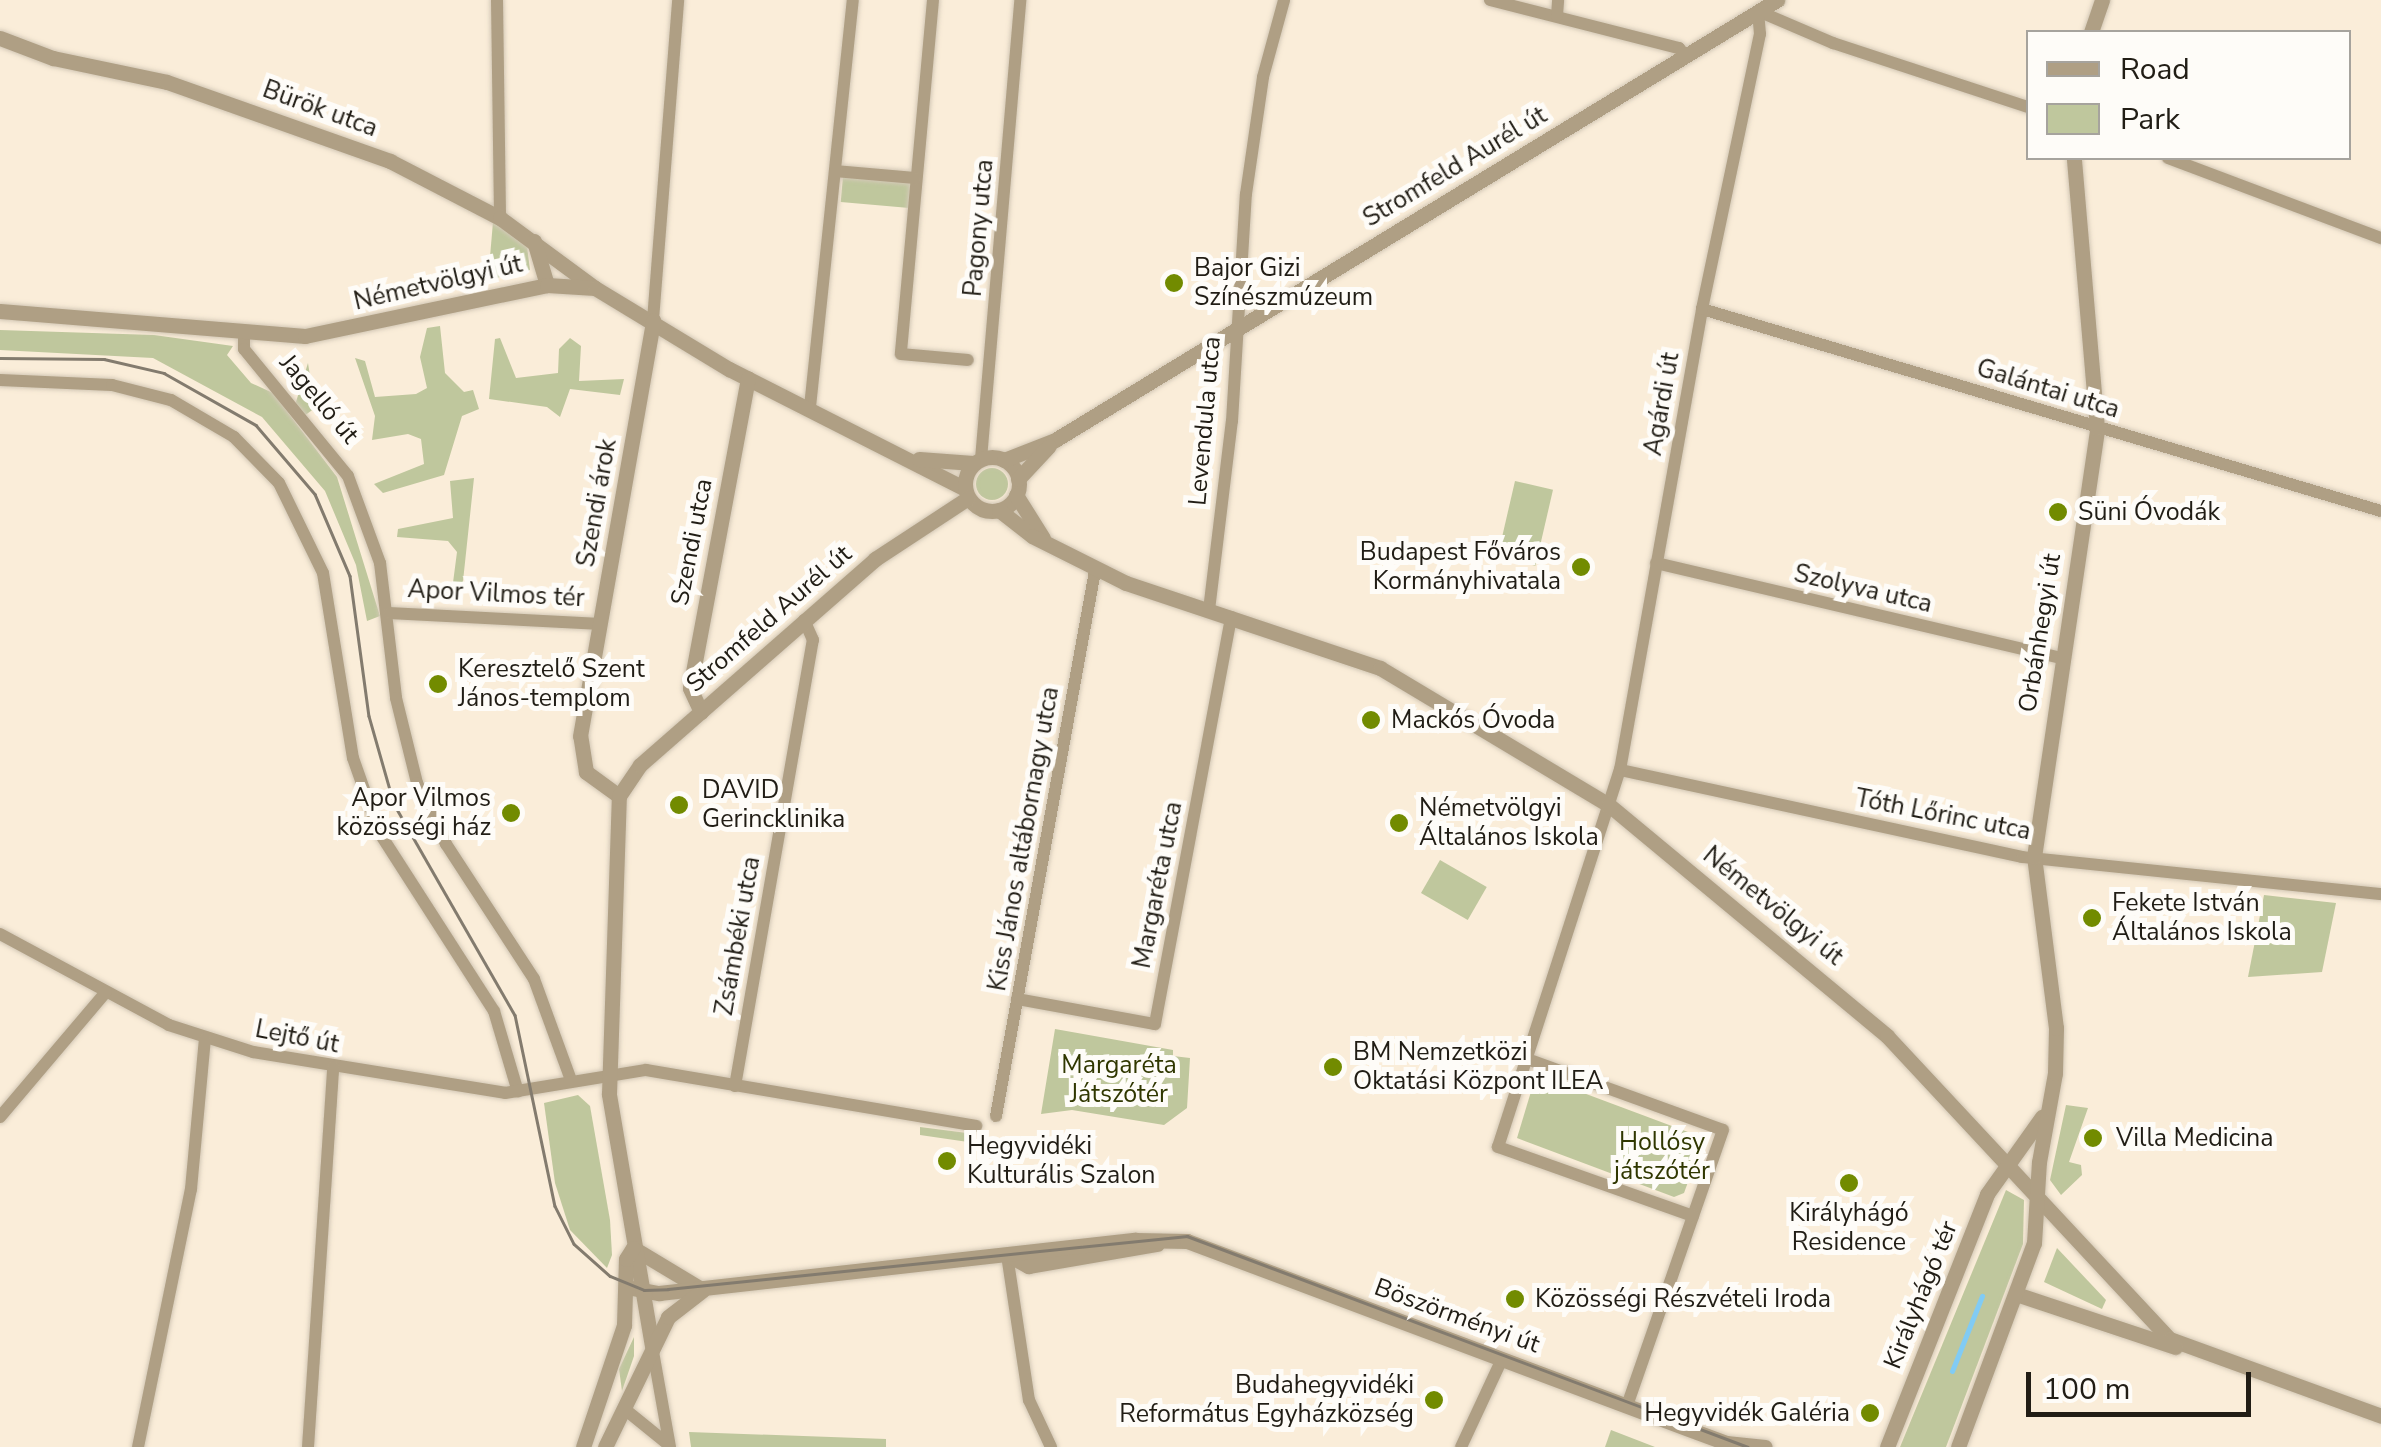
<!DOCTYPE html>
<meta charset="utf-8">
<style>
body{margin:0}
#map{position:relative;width:2381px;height:1447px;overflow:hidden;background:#faedd9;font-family:"Nunito Sans",sans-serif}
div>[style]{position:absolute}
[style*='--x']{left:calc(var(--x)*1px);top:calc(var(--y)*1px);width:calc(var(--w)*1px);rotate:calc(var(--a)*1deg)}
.green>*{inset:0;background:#bfc79d;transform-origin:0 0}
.round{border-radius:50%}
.stream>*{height:5px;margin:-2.5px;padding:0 2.5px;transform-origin:2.5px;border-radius:2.5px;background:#81cbf4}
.roads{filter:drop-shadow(0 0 2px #d3c8b6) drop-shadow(0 0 2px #d3c8b6)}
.minor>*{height:12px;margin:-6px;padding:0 6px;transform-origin:6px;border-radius:6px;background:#af9f84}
.tertiary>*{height:15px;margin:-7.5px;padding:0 7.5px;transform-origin:7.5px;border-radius:7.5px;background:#af9f84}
.tertiary>.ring{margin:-7.5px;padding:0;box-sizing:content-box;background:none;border:15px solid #af9f84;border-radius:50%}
.tram>*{height:2.5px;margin:-1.25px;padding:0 1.25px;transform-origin:1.25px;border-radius:1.25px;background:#837b6e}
.dots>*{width:28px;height:28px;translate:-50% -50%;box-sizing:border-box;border:5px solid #fefcf8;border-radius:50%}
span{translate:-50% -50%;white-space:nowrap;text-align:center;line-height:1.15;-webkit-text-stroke:10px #fefcf8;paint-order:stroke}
.street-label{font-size:25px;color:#211d15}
.poi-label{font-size:25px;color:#211d15}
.left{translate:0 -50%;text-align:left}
.right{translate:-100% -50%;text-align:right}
.park-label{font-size:25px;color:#303700}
.legend{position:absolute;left:2026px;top:30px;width:325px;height:130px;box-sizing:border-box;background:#fefcf8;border:2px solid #a6a39d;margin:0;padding:12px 18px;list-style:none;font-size:30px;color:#211d15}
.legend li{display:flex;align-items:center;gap:20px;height:50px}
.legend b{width:50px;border:2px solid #a6a39d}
.scale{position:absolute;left:2026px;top:1372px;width:225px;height:45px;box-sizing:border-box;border:5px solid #211d15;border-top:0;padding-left:12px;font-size:30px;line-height:35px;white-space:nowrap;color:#211d15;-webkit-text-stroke:8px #fefcf8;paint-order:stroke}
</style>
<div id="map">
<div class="green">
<i style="left:843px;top:176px;width:69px;height:26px;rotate:5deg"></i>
<i style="clip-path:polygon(493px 222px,527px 246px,530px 270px,488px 280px)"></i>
<i style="clip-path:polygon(440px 326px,445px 373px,464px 392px,473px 390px,479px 409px,462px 416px,444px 475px,383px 493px,374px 484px,424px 464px,421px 439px,408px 434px,372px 440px,375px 416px,355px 358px,365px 361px,375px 397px,416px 394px,427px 388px,420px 357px,427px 328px)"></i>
<i style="clip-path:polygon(0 330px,154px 335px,233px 346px,227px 355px,251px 383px,273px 393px,337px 477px,380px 616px,367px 621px,356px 565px,325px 491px,262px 417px,153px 358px,0 350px)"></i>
<i style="clip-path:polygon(500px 338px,516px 378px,558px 373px,559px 349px,570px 338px,581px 346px,579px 381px,624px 379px,620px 395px,570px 389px,560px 417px,547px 407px,489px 399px,495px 339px)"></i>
<i style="clip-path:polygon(308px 363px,315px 408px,304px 416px,295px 405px)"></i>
<i class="round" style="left:976px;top:468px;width:32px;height:32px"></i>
<i style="clip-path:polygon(474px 478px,461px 600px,451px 598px,457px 552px,448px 541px,397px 537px,398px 529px,453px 518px,450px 481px)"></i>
<i style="left:1515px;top:481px;width:39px;height:78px;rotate:13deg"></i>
<i style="left:1440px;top:860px;width:54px;height:38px;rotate:30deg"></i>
<i style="clip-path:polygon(2264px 895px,2336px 903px,2322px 972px,2248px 977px)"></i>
<i style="clip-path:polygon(1055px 1029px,1173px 1050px,1173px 1056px,1190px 1058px,1187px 1108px,1164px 1125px,1072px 1110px,1041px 1114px)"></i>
<i style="clip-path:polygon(1546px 1079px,1704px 1138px,1684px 1193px,1674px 1197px,1517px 1138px,1533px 1085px)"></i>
<i style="clip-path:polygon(578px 1095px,590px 1106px,610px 1220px,612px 1255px,607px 1268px,570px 1230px,555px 1183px,544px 1103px)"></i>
<i style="clip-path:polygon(2066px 1105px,2088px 1108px,2069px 1162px,2081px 1165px,2082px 1175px,2061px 1195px,2050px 1180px)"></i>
<i style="clip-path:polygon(920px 1127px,975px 1134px,975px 1143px,920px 1135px)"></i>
<i style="clip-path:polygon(2006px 1190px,2024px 1200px,2023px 1244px,1946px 1447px,1900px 1447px)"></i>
<i style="clip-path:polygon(2057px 1248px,2106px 1300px,2102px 1309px,2044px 1282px)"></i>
<i style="clip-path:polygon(634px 1337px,634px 1356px,622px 1391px,619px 1369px)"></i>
<i style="clip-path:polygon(1611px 1430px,1655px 1447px,1605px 1447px)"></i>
<i style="clip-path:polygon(689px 1432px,886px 1439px,886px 1447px,691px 1447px)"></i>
</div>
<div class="stream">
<i style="--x:1952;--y:1371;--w:81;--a:-68.2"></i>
</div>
<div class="roads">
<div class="minor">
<i style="--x:497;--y:0;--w:218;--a:89.2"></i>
<i style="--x:933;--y:0;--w:355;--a:95.2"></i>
<i style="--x:901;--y:354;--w:67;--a:5.1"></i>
<i style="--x:1490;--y:0;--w:195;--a:14.3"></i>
<i style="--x:1679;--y:48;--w:11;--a:52"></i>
<i style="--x:1758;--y:11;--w:82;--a:23.1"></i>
<i style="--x:1833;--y:43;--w:205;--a:18.2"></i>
<i style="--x:1557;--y:16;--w:16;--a:-86"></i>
<i style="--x:2168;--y:158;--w:228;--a:20.6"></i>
<i style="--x:835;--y:171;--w:80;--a:5"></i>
<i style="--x:1702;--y:309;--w:708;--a:16.57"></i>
<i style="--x:653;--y:320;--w:321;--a:-85.5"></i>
<i style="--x:244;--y:332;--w:17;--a:90"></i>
<i style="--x:244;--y:349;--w:164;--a:50.7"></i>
<i style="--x:348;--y:476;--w:93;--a:69.8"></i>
<i style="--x:380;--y:563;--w:136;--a:83.2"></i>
<i style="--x:396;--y:698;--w:88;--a:76.1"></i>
<i style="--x:417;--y:783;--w:68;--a:64.6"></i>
<i style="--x:446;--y:844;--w:161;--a:56.9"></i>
<i style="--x:534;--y:979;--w:108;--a:69.9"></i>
<i style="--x:0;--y:380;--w:112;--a:2.6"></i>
<i style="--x:112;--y:385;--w:61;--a:14.3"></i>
<i style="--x:171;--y:400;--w:73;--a:30.4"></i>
<i style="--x:234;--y:437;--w:64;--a:45.6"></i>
<i style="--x:279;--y:483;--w:100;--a:63.9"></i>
<i style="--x:323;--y:573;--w:187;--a:80.8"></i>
<i style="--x:353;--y:758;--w:78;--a:70.6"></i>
<i style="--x:379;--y:832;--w:213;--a:57.3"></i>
<i style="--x:494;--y:1011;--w:84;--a:73.5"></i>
<i style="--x:810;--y:407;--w:409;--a:-84"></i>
<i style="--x:981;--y:459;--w:461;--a:-85.1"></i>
<i style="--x:1656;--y:563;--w:415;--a:13.2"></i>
<i style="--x:1209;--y:610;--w:190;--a:-83.1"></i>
<i style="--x:1232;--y:421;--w:227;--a:-86.5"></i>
<i style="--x:1246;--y:194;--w:118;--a:-81.7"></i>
<i style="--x:1263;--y:77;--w:80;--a:-74.7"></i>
<i style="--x:390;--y:613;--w:210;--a:3"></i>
<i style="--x:1620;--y:770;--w:411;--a:12.2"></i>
<i style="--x:2022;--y:857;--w:361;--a:5.9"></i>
<i style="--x:0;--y:934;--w:192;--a:28.3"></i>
<i style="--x:169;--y:1025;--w:88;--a:17.8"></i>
<i style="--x:253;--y:1052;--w:255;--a:9.2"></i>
<i style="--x:505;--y:1093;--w:143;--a:-9.3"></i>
<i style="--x:646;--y:1070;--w:335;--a:9.6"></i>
<i style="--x:1017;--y:999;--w:140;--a:10.3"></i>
<i style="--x:1155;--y:1024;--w:414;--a:-79.4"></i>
<i style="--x:1527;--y:1059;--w:208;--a:19.9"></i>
<i style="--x:1723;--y:1130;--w:292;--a:109.2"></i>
<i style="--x:735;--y:1086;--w:453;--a:-80.1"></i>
<i style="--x:813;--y:640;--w:22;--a:-114"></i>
<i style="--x:996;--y:1116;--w:554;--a:-79.7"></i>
<i style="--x:0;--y:1117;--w:164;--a:-49.7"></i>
<i style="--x:1693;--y:1216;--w:207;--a:-160.5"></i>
<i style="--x:1498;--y:1147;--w:396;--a:-72.1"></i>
<i style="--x:1620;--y:770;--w:468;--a:-79.9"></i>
<i style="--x:1702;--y:309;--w:281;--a:-78.1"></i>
<i style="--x:1760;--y:34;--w:23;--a:-95"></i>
<i style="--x:1007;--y:1255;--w:147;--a:81.4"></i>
<i style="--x:1029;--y:1400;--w:52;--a:64.9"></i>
<i style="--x:652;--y:1346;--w:103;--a:79.9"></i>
<i style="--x:627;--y:1411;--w:54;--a:39"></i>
<i style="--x:138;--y:1447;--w:263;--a:-78.4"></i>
<i style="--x:191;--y:1189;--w:151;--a:-84.7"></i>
<i style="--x:308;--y:1447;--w:381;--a:-86.2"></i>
<i style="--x:1461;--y:1447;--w:97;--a:-65"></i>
</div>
<div class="tertiary">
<i style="--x:2091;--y:32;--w:34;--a:-71"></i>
<i style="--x:0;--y:38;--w:57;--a:20.7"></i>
<i style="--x:53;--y:58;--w:116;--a:11.9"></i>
<i style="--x:167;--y:82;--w:237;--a:19.5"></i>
<i style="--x:390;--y:161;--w:124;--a:27.4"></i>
<i style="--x:500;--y:218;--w:118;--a:36.4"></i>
<i style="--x:534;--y:241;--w:46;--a:73.5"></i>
<i style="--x:0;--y:311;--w:306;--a:4.7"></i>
<i style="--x:305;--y:336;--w:247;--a:-11.9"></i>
<i style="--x:547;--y:285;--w:48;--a:3.6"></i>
<i style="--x:595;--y:288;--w:157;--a:31.2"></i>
<i style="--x:729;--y:369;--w:263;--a:26.9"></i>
<i class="ring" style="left:965px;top:457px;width:39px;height:39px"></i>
<i style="--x:919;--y:459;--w:54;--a:4.2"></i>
<i style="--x:1004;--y:460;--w:55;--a:-21.4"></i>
<i style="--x:1055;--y:440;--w:846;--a:-31.36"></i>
<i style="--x:1018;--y:479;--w:45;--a:-46.8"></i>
<i style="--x:1016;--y:495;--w:51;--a:57.9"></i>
<i style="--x:999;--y:510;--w:42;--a:38.2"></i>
<i style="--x:1032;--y:536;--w:105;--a:26.6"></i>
<i style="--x:1126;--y:583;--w:268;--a:18.5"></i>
<i style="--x:1380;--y:668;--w:267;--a:30.9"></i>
<i style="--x:1609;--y:805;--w:361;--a:39.7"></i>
<i style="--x:1887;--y:1036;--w:415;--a:47"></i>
<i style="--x:2170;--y:1339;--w:225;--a:20"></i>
<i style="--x:701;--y:712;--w:26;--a:-115"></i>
<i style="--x:690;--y:688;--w:315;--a:-79.4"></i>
<i style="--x:619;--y:796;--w:41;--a:-144"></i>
<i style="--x:586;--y:772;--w:36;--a:-99"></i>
<i style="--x:580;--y:736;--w:422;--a:-80"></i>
<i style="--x:633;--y:1248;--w:76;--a:31"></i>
<i style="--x:1010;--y:1256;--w:21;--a:29"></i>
<i style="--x:1028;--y:1266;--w:131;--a:-9.7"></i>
<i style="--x:627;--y:1287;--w:33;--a:11"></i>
<i style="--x:659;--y:1293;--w:479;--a:-6.4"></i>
<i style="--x:1135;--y:1240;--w:52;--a:1.1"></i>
<i style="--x:1187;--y:1241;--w:576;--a:20.54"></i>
<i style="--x:1726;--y:1443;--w:39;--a:6"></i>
<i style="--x:2016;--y:1294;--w:168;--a:18.4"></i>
<i style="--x:652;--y:1346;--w:256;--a:-99.7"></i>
<i style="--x:609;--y:1094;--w:298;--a:-88.1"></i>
<i style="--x:619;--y:796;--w:37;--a:-56"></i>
<i style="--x:640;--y:765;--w:313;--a:-41.2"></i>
<i style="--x:875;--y:559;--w:111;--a:-33.3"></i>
<i style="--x:583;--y:1447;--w:129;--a:-71.4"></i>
<i style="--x:624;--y:1325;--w:66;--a:-88.3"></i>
<i style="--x:626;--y:1259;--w:13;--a:-58"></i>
<i style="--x:605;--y:1447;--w:144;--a:-64.1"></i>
<i style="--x:668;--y:1317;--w:44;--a:-37.6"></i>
<i style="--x:1887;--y:1447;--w:272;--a:-68.4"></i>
<i style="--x:1987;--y:1194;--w:95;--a:-54.5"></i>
<i style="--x:1958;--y:1447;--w:218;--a:-69.6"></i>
<i style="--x:2034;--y:1243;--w:81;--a:-86.5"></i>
<i style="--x:2039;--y:1162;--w:90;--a:-79.8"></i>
<i style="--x:2055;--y:1073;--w:45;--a:-88.7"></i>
<i style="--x:2056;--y:1028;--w:172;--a:-97.3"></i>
<i style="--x:2034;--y:857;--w:434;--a:-81.6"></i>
<i style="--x:2097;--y:428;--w:271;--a:-94.9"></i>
</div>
</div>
<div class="tram">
<i style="--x:0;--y:358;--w:104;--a:0.6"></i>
<i style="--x:104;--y:359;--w:62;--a:13.1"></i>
<i style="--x:164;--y:373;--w:106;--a:29.5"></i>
<i style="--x:256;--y:425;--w:91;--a:49.5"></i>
<i style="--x:315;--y:494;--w:89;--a:66.9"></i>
<i style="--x:350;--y:576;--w:141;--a:82.3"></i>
<i style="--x:369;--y:716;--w:91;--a:74.1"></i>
<i style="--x:394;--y:804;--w:243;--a:60.2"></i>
<i style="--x:515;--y:1015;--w:195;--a:78.2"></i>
<i style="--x:555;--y:1206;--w:42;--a:63.4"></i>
<i style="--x:574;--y:1244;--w:48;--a:41.6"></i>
<i style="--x:610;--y:1276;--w:37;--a:22"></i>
<i style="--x:644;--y:1290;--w:24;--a:-2"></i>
<i style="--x:668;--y:1289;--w:522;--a:-5.83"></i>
<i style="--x:1187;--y:1236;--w:599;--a:20.61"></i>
</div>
<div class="dots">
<i style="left:1174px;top:283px;background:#728b00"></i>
<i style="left:2058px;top:512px;background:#728b00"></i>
<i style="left:1581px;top:567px;background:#728b00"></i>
<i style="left:438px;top:684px;background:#728b00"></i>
<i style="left:1371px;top:720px;background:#728b00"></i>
<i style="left:679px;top:805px;background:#728b00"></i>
<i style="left:511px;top:813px;background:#728b00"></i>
<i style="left:1399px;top:823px;background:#728b00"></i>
<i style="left:2092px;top:918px;background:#728b00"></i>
<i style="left:1333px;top:1067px;background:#728b00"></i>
<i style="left:2093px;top:1138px;background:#728b00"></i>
<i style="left:947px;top:1161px;background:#728b00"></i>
<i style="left:1849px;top:1183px;background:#728b00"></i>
<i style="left:1515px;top:1299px;background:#728b00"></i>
<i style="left:1434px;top:1400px;background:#728b00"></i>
<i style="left:1870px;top:1413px;background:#728b00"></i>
</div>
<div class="street-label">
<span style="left:320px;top:109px;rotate:20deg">Bürök utca</span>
<span style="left:1455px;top:167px;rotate:-31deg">Stromfeld Aurél út</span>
<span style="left:979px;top:228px;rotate:-85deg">Pagony utca</span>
<span style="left:438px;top:283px;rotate:-13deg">Németvölgyi út</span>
<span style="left:2048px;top:389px;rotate:17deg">Galántai utca</span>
<span style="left:319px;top:399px;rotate:50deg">Jagelló út</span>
<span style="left:1662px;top:404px;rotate:-80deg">Agárdi út</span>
<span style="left:1205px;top:421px;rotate:-85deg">Levendula utca</span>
<span style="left:597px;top:503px;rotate:-80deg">Szendi árok</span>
<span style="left:692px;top:542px;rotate:-79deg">Szendi utca</span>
<span style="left:1863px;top:589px;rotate:13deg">Szolyva utca</span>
<span style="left:496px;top:594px;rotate:3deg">Apor Vilmos tér</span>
<span style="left:769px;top:619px;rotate:-41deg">Stromfeld Aurél út</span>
<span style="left:2040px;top:633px;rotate:-81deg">Orbánhegyi út</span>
<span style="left:1943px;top:815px;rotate:11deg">Tóth Lőrinc utca</span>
<span style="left:1024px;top:839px;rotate:-80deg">Kiss János altábornagy utca</span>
<span style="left:1158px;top:885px;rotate:-79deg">Margaréta utca</span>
<span style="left:1773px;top:906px;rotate:39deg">Németvölgyi út</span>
<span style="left:738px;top:936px;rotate:-80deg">Zsámbéki utca</span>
<span style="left:297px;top:1037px;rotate:11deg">Lejtő út</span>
<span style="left:1921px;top:1295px;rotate:-68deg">Királyhágó tér</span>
<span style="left:1457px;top:1316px;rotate:20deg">Böszörményi út</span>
</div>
<div class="poi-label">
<span class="left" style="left:1194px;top:283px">Bajor Gizi<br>Színészmúzeum</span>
<span class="left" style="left:2078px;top:512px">Süni Óvodák</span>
<span class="right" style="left:1561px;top:567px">Budapest Főváros<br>Kormányhivatala</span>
<span class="left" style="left:458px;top:684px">Keresztelő Szent<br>János-templom</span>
<span class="left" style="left:1391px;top:720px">Mackós Óvoda</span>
<span class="left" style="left:702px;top:805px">DAVID<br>Gerincklinika</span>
<span class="right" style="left:491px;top:813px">Apor Vilmos<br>közösségi ház</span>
<span class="left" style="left:1419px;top:823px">Németvölgyi<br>Általános Iskola</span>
<span class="left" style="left:2112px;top:918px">Fekete István<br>Általános Iskola</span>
<span class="left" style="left:1353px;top:1067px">BM Nemzetközi<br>Oktatási Központ ILEA</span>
<span class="left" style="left:2116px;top:1138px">Villa Medicina</span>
<span class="left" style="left:967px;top:1161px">Hegyvidéki<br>Kulturális Szalon</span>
<span style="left:1849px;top:1228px">Királyhágó<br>Residence</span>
<span class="left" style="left:1535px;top:1299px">Közösségi Részvételi Iroda</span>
<span class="right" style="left:1414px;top:1400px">Budahegyvidéki<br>Református Egyházközség</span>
<span class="right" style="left:1850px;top:1413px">Hegyvidék Galéria</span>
</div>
<div class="park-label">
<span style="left:1119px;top:1080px">Margaréta<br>Játszótér</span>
<span style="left:1662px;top:1157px">Hollósy<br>játszótér</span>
</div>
<ul class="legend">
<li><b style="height:12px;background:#af9f84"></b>Road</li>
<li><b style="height:28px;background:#bfc79d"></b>Park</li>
</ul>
<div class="scale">100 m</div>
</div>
